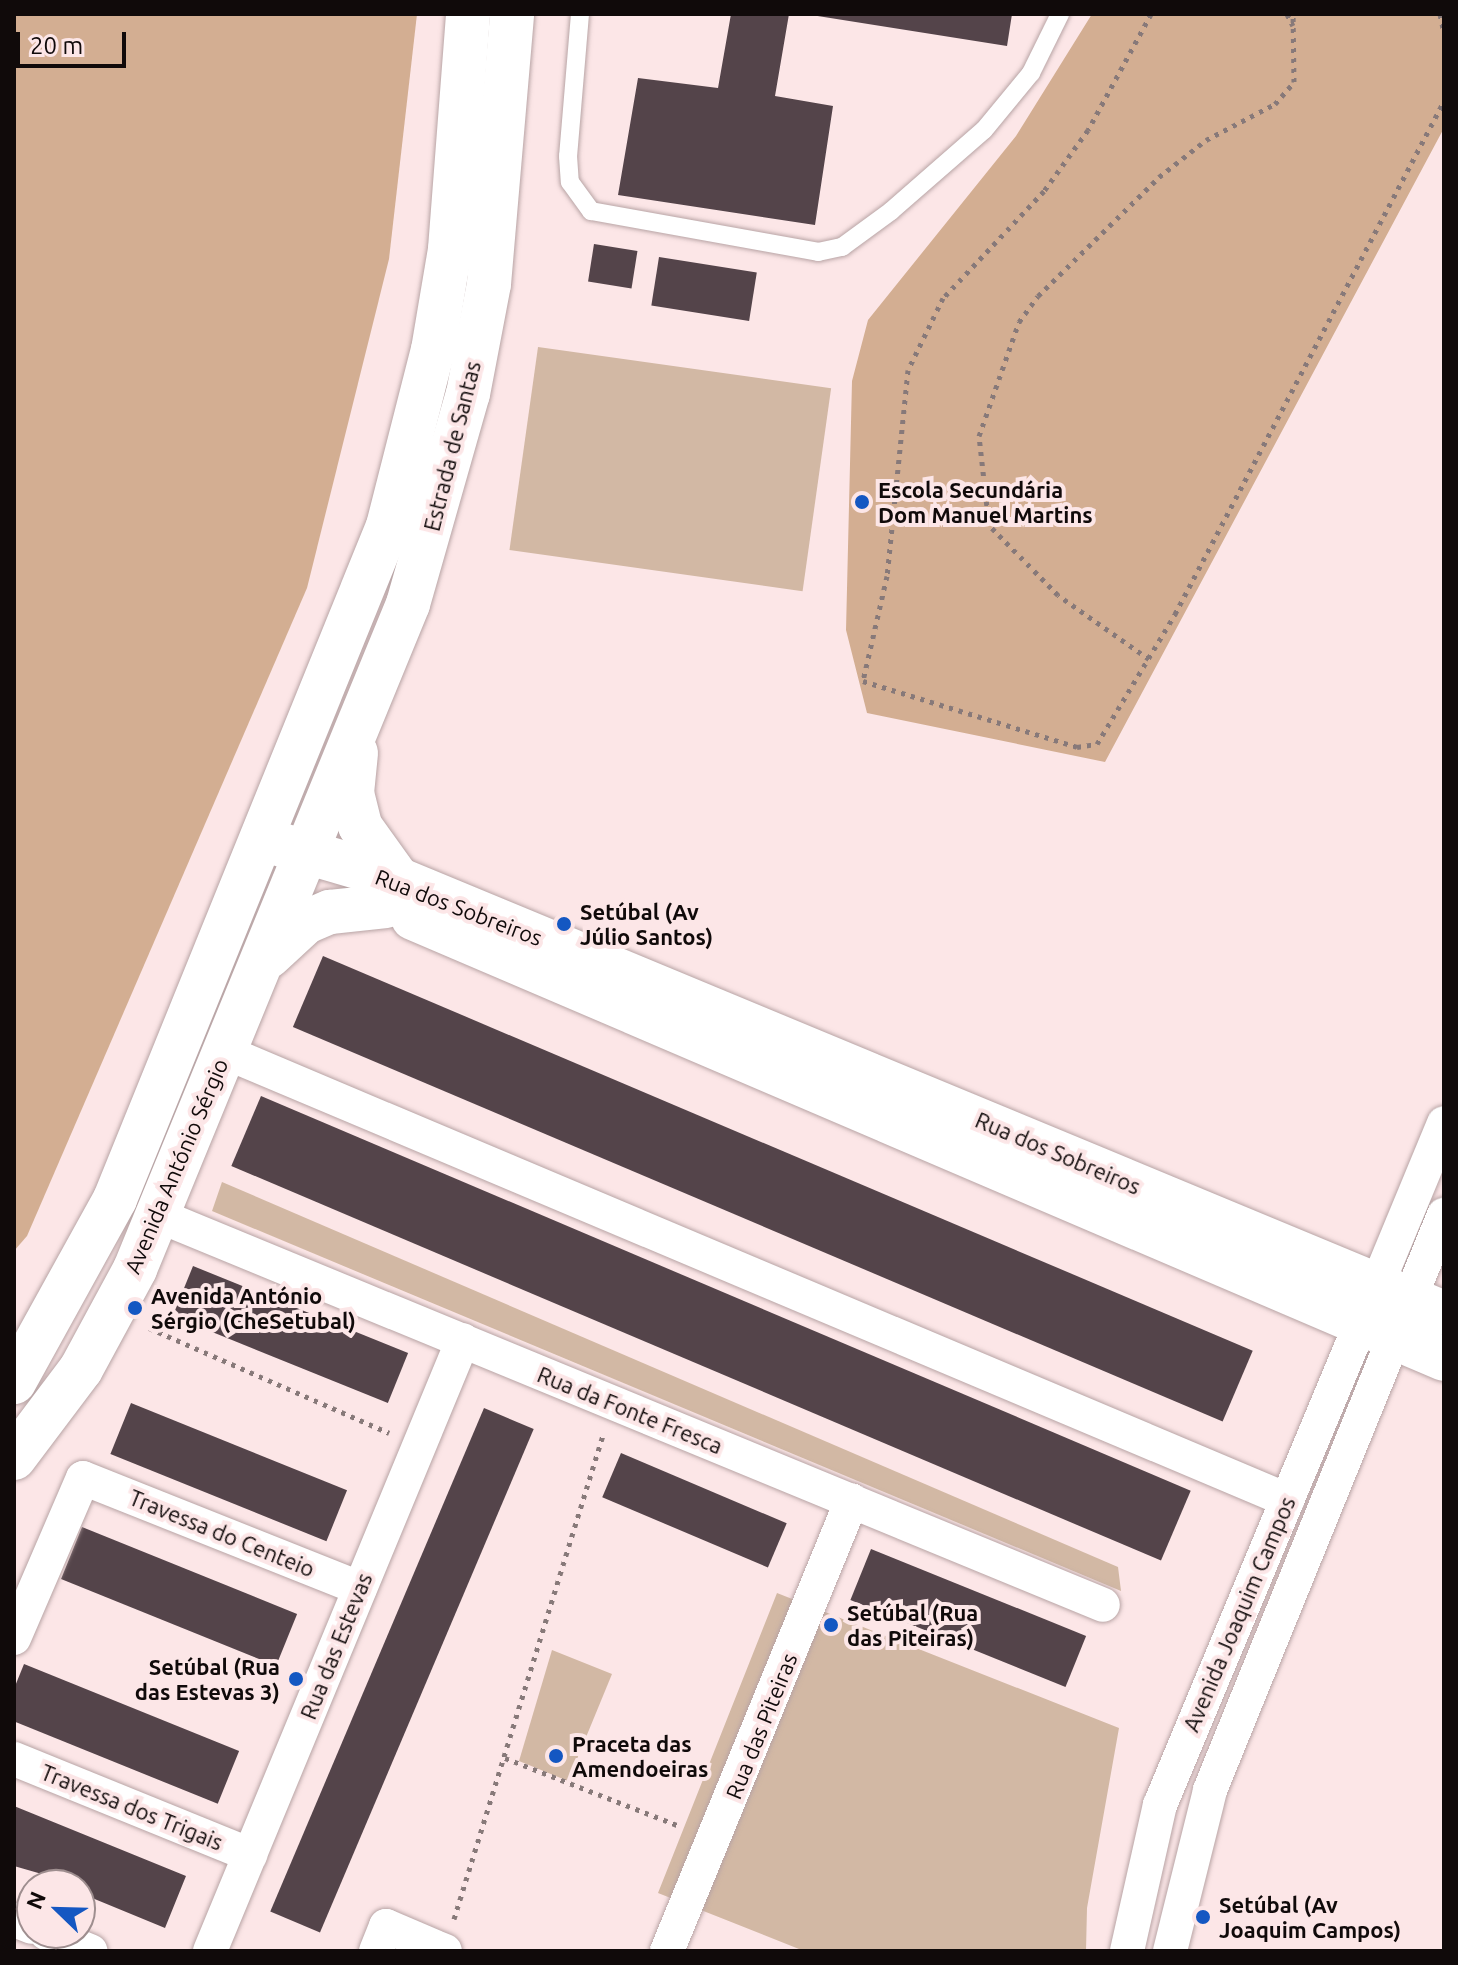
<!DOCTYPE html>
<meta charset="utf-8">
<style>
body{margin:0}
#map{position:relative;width:1458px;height:1965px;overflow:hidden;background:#fce6e7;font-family:Ubuntu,sans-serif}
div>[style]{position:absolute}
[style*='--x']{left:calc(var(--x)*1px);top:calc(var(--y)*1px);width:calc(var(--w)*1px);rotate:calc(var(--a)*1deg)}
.green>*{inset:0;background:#d2b8a4;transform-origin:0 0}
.forest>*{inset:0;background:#d3ae92}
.building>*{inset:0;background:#54444a;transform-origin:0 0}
.path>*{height:5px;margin-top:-2.5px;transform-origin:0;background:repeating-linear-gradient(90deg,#877979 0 4px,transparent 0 10px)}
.roads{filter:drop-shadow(0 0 2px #b8a4a5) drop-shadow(0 0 2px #b8a4a5)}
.service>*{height:18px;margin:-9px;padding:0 9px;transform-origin:9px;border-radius:9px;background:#fff}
.minor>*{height:34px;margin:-17px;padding:0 17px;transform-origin:17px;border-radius:17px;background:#fff}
.tertiary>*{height:44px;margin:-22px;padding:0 22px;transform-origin:22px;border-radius:22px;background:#fff}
.secondary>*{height:44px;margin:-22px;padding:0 22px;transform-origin:22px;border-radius:22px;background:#fff}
.dots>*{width:22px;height:22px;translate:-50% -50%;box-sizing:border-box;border:4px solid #fce6e7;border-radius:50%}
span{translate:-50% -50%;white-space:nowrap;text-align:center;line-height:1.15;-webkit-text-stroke:8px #fce6e7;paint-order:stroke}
.street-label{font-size:22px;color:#100a0a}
.poi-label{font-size:22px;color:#100a0a;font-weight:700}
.left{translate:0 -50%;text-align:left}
.right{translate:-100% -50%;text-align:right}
.frame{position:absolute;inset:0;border:16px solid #100a0a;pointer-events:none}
.north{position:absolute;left:16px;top:1869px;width:80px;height:80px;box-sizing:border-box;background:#fce6e7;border:2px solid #9e8e8f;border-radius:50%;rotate:293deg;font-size:22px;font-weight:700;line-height:32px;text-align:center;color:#100a0a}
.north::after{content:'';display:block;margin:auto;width:28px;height:36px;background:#1457c2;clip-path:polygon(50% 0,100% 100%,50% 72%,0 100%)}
.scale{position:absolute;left:16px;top:32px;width:110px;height:36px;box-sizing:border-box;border:4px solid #100a0a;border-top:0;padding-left:10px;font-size:24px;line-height:28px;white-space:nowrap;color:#100a0a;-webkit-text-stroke:6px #fce6e7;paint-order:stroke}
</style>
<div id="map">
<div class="green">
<i style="left:538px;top:347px;width:296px;height:205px;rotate:8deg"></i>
<i style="clip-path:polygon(222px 1182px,1118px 1567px,1121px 1591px,212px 1211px)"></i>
<i style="clip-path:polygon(777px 1593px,1119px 1728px,1087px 1908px,1086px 1951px,804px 1951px,658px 1893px)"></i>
<i style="clip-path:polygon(552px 1650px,612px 1674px,568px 1781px,519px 1761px)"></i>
</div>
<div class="forest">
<i style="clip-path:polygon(14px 14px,417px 14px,389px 259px,307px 588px,27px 1236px,14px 1251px)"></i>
<i style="clip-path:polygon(1092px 14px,1444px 14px,1444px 128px,1105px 762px,867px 713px,846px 630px,852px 381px,868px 320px,1016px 136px)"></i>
</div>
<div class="building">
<i style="clip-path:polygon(731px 14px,789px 14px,775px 96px,833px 106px,815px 225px,618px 195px,638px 78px,718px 88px)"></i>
<i style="clip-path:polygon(805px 14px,1012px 14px,1007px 46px)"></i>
<i style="left:594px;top:244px;width:44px;height:38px;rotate:9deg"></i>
<i style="left:659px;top:257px;width:99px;height:49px;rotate:9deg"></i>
<i style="left:323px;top:956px;width:1010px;height:77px;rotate:23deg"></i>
<i style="left:261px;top:1096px;width:1010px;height:76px;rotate:23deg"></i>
<i style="left:193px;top:1266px;width:232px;height:54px;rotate:22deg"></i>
<i style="left:131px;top:1403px;width:233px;height:55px;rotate:22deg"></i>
<i style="left:484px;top:1408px;width:54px;height:547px;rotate:23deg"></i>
<i style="left:621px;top:1453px;width:180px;height:48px;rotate:23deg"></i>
<i style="left:82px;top:1527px;width:232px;height:56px;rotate:22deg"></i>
<i style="left:871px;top:1549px;width:232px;height:55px;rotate:22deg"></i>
<i style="left:24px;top:1664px;width:232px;height:57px;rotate:22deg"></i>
<i style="clip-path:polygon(14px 1806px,186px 1876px,165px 1928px,80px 1893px,80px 1885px,14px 1866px)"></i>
</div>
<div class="path">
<i style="--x:1151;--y:14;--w:132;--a:118.5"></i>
<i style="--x:1088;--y:130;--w:75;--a:125.8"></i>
<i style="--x:1044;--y:191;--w:147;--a:133.3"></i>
<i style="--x:943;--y:298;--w:80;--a:115.9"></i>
<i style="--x:908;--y:370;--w:207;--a:95.8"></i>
<i style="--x:887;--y:576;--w:108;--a:102.9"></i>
<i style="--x:863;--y:681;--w:224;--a:17.1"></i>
<i style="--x:1077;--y:747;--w:20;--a:-9"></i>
<i style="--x:1097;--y:744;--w:152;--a:-59"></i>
<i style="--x:1175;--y:614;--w:579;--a:-62.33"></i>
<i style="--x:1287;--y:14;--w:13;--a:63"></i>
<i style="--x:1440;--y:14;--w:19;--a:78"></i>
<i style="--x:1149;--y:659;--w:111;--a:-144.9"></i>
<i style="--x:1058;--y:595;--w:98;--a:-134.6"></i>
<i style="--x:989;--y:525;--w:90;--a:-96.4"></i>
<i style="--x:979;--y:436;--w:121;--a:-70.7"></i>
<i style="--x:1019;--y:322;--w:32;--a:-54"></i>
<i style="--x:1038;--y:296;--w:170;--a:-44.5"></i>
<i style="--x:1159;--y:177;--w:60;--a:-38.2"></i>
<i style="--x:1206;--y:140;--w:78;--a:-27.6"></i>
<i style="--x:1275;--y:104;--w:29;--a:-49"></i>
<i style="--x:1294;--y:82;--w:68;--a:-90.8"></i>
<i style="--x:149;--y:1328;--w:262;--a:23.6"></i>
<i style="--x:505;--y:1758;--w:187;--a:21.3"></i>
<i style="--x:454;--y:1919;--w:506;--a:-72.89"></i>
</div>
<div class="roads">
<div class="service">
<i style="--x:580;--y:14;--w:143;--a:94.8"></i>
<i style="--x:568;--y:156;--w:26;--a:86"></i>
<i style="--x:570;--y:182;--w:36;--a:54"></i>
<i style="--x:591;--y:211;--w:231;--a:10.2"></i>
<i style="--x:818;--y:252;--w:25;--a:-12"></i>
<i style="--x:842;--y:247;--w:61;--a:-36.3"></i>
<i style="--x:891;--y:211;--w:123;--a:-41.1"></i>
<i style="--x:984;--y:130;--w:74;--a:-50.5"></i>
<i style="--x:1031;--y:73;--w:66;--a:-63.8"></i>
</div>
<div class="minor">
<i style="--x:225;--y:1052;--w:1153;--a:22.87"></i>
<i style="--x:157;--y:1215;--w:1023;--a:22.4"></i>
<i style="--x:1377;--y:1285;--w:175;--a:-67.5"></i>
<i style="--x:14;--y:1638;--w:174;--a:-66.7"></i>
<i style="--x:83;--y:1478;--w:298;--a:21.7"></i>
<i style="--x:14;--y:1759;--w:255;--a:22.1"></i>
<i style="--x:14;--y:1920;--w:19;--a:21"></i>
<i style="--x:46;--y:1933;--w:48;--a:22.2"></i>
<i style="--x:210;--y:1951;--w:661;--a:-67.51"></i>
<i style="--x:376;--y:1951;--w:27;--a:-68"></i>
<i style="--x:386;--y:1926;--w:64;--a:23"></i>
<i style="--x:667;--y:1951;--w:487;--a:-67.7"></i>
<i style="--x:1127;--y:1951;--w:150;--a:-77.3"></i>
<i style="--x:1160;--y:1805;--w:522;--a:-67.36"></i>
<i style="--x:1170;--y:1951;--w:166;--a:-76"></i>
<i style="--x:1210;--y:1790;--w:621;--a:-67.86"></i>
</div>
<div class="tertiary">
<i style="--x:265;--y:840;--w:139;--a:16.3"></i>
<i style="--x:398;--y:879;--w:1132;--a:22.53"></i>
<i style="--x:413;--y:918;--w:1121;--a:23.16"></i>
</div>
<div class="secondary">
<i style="--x:356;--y:753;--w:40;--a:95.7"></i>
<i style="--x:352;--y:793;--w:34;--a:76"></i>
<i style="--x:360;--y:826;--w:65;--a:54.4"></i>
<i style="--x:269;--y:956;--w:50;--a:-42.6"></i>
<i style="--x:306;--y:922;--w:26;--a:-23"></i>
<i style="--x:330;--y:912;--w:56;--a:-6.1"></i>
<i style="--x:14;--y:1382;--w:209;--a:-61.1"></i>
<i style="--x:115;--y:1199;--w:726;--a:-67.92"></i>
<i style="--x:388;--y:526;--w:182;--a:-75.7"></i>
<i style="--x:433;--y:350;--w:102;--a:-80.4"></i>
<i style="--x:450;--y:249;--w:236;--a:-85.6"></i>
<i style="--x:14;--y:1458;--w:111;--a:-53"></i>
<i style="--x:81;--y:1369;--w:114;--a:-61.6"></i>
<i style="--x:135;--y:1269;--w:719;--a:-67.68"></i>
<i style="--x:408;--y:604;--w:218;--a:-74.1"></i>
<i style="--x:468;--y:394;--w:112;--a:-79.2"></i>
<i style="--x:489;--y:284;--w:271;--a:-85.1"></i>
</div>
</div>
<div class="dots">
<i style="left:862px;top:502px;background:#1457c2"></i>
<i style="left:564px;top:924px;background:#1457c2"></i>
<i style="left:135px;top:1308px;background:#1457c2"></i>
<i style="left:831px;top:1625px;background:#1457c2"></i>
<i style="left:296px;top:1679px;background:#1457c2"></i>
<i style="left:556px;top:1756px;background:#1457c2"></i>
<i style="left:1203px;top:1917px;background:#1457c2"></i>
</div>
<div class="street-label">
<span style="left:452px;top:446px;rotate:-76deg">Estrada de Santas</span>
<span style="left:459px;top:907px;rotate:21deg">Rua dos Sobreiros</span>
<span style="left:1058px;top:1153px;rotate:23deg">Rua dos Sobreiros</span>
<span style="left:176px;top:1166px;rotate:-67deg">Avenida António Sérgio</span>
<span style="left:630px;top:1410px;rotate:22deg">Rua da Fonte Fresca</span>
<span style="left:222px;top:1533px;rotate:22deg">Travessa do Centeio</span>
<span style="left:1239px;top:1614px;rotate:-67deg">Avenida Joaquim Campos</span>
<span style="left:336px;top:1646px;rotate:-68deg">Rua das Estevas</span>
<span style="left:761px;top:1726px;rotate:-68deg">Rua das Piteiras</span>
<span style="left:132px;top:1807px;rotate:22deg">Travessa dos Trigais</span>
</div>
<div class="poi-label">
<span class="left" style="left:878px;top:502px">Escola Secundária<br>Dom Manuel Martins</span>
<span class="left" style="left:580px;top:924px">Setúbal (Av<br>Júlio Santos)</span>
<span class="left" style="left:151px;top:1308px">Avenida António<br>Sérgio (CheSetubal)</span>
<span class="left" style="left:847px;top:1625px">Setúbal (Rua<br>das Piteiras)</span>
<span class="right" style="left:280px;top:1679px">Setúbal (Rua<br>das Estevas 3)</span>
<span class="left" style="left:572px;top:1756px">Praceta das<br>Amendoeiras</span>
<span class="left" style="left:1219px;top:1917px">Setúbal (Av<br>Joaquim Campos)</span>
</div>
<div class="frame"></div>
<div class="north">N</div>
<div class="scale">20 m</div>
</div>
